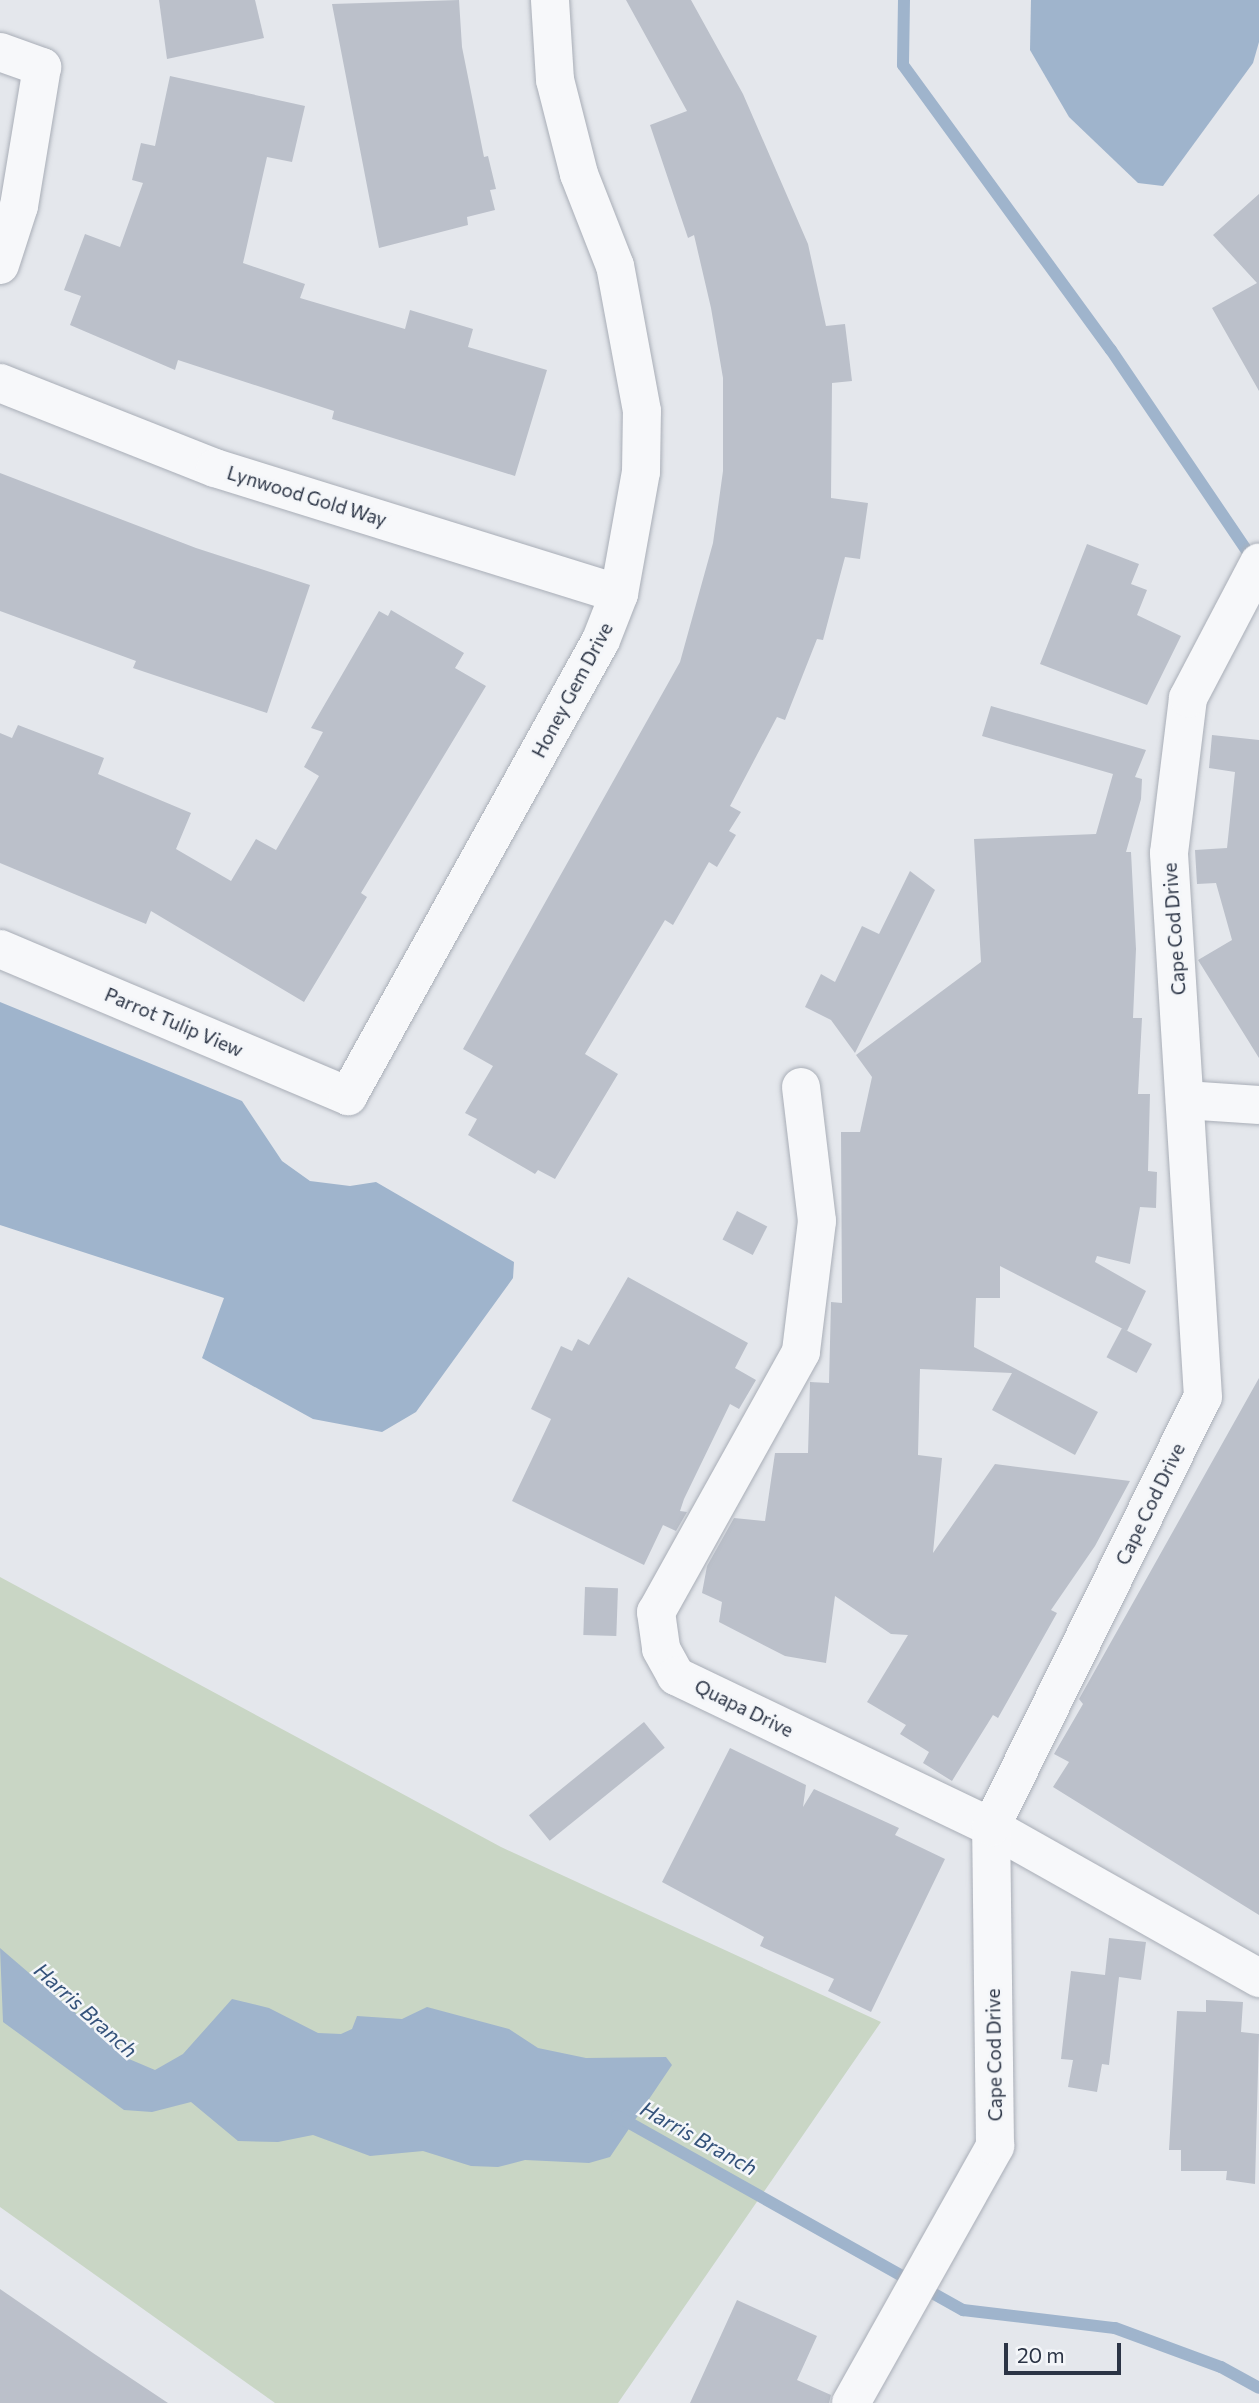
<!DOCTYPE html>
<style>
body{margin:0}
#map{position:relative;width:1259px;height:2403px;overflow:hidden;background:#e4e7ec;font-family:Commissioner,sans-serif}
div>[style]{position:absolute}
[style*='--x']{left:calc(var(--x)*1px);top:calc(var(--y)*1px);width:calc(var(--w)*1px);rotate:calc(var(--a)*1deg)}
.green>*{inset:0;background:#c9d6c5}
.water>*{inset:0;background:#9fb4cc}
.stream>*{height:12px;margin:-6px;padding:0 6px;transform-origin:6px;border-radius:6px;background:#9fb4cc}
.building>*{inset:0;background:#bbc0ca;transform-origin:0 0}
.roads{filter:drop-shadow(0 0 2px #a9aeb7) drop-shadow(0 0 2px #a9aeb7)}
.street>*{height:38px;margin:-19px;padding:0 19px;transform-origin:19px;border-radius:19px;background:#f7f8fa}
span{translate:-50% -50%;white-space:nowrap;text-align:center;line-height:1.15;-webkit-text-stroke:5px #f4f6f9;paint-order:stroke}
.street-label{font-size:19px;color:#2b3445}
.water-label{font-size:21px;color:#34527a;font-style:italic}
.scale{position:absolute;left:1004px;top:2343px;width:117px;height:32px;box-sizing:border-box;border:4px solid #2b3445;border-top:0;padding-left:9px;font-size:21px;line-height:24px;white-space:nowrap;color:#2b3445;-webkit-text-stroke:5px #f4f6f9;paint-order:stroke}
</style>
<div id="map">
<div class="green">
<i style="clip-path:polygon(0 1577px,501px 1847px,881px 2022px,618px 2403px,275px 2403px,0 2207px)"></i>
</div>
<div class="water">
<i style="clip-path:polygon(1031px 0,1259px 0,1259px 42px,1253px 63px,1163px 186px,1138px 183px,1069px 117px,1030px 50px)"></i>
<i style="clip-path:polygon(0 1002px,242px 1101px,282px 1161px,310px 1181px,350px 1186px,376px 1182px,514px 1262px,513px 1278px,416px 1412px,382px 1432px,313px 1419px,202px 1358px,224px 1298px,0 1225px)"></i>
<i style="clip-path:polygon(0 1948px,129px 2059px,155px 2070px,183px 2054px,232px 1999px,269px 2008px,318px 2033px,341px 2034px,352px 2029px,357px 2016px,402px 2019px,427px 2007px,509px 2029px,538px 2048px,586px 2058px,666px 2057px,672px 2065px,610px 2157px,589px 2163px,525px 2160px,498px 2167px,471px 2166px,423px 2151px,370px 2156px,313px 2135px,278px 2142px,238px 2141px,191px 2102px,152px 2112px,124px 2110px,3px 2022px)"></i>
</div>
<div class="stream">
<i style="--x:904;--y:0;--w:65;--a:90.9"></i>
<i style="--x:903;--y:65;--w:353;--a:53.9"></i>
<i style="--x:1111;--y:350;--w:257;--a:55.9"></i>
<i style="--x:617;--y:2116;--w:397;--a:29.3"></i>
<i style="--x:963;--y:2310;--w:153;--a:6.8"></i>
<i style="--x:1115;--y:2328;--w:113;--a:20.2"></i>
<i style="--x:1221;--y:2367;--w:43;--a:28.9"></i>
</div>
<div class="building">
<i style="clip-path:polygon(159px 0,255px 0,264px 38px,167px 59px)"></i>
<i style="clip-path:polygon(459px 0,462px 47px,484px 157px,488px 156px,496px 189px,490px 190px,495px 210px,467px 217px,468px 225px,379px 248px,332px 4px)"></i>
<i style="clip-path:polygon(626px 0,691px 0,743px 94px,808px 244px,826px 326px,845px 324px,852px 381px,832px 383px,831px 498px,868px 503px,860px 559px,845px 557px,823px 640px,817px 639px,785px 720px,777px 717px,730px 806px,741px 812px,729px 831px,736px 835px,717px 867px,709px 862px,673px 925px,665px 920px,585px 1054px,618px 1074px,555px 1179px,538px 1170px,535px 1174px,468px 1135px,477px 1119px,465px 1113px,493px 1066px,463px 1049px,680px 662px,713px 543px,723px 471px,723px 378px,711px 308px,694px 235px,688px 238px,650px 125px,687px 111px)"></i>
<i style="clip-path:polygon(170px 76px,305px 106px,292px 162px,267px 157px,243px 263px,305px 284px,300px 298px,405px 329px,410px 310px,473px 329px,468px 347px,547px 370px,515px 476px,332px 419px,334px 411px,178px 360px,175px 370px,70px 325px,81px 296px,64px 290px,85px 234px,120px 247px,143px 183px,132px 180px,141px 143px,155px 146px)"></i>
<i style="clip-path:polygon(1259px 194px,1259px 391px,1212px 308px,1257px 283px,1213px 235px)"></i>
<i style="clip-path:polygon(0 473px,196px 548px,310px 585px,267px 713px,133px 668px,136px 661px,0 611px)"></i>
<i style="clip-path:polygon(1087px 544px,1139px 564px,1131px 584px,1147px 590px,1137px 615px,1181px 636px,1147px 705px,1040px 664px)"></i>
<i style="clip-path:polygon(391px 610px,464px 653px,455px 668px,486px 686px,361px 893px,367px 897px,304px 1002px,151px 911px,146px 924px,0 863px,0 733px,12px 738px,18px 725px,104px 758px,98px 774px,191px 813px,176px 849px,231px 881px,256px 839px,276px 850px,319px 776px,304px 767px,323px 732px,311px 728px,379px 611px,388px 616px)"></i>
<i style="clip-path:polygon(991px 706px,1146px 750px,1135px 777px,1142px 779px,1141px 799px,1126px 852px,1131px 852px,1136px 949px,1133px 1018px,1142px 1018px,1138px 1094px,1150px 1094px,1148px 1171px,1157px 1172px,1156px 1208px,1140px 1207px,1130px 1264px,1097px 1256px,1095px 1262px,1146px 1291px,1127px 1331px,1000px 1266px,1000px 1298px,976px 1298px,974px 1347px,1098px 1412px,1075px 1455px,992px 1410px,1012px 1373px,920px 1369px,918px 1455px,942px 1458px,933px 1553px,995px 1464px,1130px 1481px,1095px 1546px,1051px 1610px,1057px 1613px,998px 1718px,993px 1715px,952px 1781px,923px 1763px,929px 1752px,900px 1734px,906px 1725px,867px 1702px,908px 1635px,891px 1634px,835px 1596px,826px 1663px,785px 1656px,719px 1622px,722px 1602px,702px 1593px,707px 1566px,734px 1518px,765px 1521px,775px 1453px,808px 1453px,810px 1382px,829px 1383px,831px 1302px,842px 1303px,841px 1132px,860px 1132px,872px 1077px,856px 1055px,981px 962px,974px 839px,1096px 834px,1113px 774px,982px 736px)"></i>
<i style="clip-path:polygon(1212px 735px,1259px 740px,1259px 1058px,1198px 960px,1232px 940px,1216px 883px,1197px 884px,1195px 850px,1227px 848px,1235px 772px,1209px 768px)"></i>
<i style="clip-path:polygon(910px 871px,935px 890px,855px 1053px,831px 1020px,805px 1007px,821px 974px,835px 982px,862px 926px,879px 934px)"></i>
<i style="left:737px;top:1211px;width:34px;height:32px;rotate:27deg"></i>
<i style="clip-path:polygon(628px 1277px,748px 1343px,735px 1368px,756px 1380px,739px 1409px,730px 1404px,684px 1499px,680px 1511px,687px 1512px,676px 1531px,663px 1525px,644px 1565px,512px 1501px,551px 1419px,531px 1409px,561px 1346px,572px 1351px,578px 1339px,589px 1345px)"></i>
<i style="left:1122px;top:1328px;width:34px;height:33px;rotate:28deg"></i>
<i style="clip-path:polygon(1259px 1378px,1259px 1915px,1053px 1787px,1069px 1762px,1054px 1754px,1083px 1704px,1079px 1699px)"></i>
<i style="left:585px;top:1587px;width:33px;height:48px;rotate:2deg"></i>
<i style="left:644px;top:1722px;width:33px;height:148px;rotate:51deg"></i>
<i style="clip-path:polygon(730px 1748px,806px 1785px,803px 1807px,814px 1789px,899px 1828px,895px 1835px,945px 1859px,871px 2012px,828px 1991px,834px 1979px,760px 1946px,764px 1937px,662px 1882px)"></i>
<i style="clip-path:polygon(1109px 1938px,1146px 1942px,1141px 1980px,1119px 1977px,1109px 2065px,1102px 2064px,1097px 2092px,1068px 2087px,1073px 2060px,1061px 2059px,1071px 1971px,1105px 1975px)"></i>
<i style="clip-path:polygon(1206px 2000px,1243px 2002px,1241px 2032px,1259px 2034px,1255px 2184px,1226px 2180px,1227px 2171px,1181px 2171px,1181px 2150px,1169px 2150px,1177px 2011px,1206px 2012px)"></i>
<i style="clip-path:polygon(0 2289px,93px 2353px,168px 2403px,0 2403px)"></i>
<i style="clip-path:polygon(737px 2300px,817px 2336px,797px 2380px,831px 2395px,829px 2403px,690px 2403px)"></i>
</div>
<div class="roads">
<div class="street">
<i style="--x:0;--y:52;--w:45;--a:19.7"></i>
<i style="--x:42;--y:67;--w:141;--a:99.4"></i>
<i style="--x:19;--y:206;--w:62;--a:107.9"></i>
<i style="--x:0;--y:383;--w:231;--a:21.6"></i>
<i style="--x:215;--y:468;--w:423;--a:17.3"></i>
<i style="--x:0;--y:949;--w:378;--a:22.9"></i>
<i style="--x:348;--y:1096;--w:521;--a:-60.98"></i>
<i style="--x:601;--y:640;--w:49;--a:-68.6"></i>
<i style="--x:619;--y:594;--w:124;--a:-79.8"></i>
<i style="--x:641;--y:472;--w:61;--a:-89.1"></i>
<i style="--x:642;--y:411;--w:147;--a:-100.5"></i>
<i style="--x:615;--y:266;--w:99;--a:-111.4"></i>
<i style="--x:579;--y:174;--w:97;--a:-104.3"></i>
<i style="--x:555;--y:80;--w:80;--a:-93.6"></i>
<i style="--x:801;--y:1087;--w:135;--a:83.2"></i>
<i style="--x:817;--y:1221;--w:132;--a:97"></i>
<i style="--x:801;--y:1352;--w:298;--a:119.1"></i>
<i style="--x:656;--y:1612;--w:37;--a:82"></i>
<i style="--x:661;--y:1649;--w:31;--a:61"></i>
<i style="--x:676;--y:1676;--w:349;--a:25.6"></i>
<i style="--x:991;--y:1827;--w:308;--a:29.4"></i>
<i style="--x:1185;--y:1100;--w:74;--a:3.9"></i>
<i style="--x:851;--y:2403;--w:295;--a:-60.7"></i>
<i style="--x:995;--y:2146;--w:319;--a:-90.7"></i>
<i style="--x:991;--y:1827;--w:479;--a:-63.8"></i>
<i style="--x:1203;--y:1397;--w:545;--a:-93.58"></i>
<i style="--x:1169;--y:853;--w:156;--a:-83"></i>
<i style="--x:1188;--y:698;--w:153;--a:-62.3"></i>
</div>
</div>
<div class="street-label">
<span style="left:307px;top:496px;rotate:17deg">Lynwood Gold Way</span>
<span style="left:572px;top:690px;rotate:-62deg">Honey Gem Drive</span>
<span style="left:1174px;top:929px;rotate:-94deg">Cape Cod Drive</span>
<span style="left:174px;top:1022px;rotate:23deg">Parrot Tulip View</span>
<span style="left:1150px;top:1504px;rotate:-64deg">Cape Cod Drive</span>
<span style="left:744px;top:1708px;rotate:26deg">Quapa Drive</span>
<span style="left:994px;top:2055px;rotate:-91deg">Cape Cod Drive</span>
</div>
<div class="water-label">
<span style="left:86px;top:2010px;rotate:42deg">Harris Branch</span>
<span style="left:699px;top:2138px;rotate:29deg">Harris Branch</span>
</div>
<div class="scale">20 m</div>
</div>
